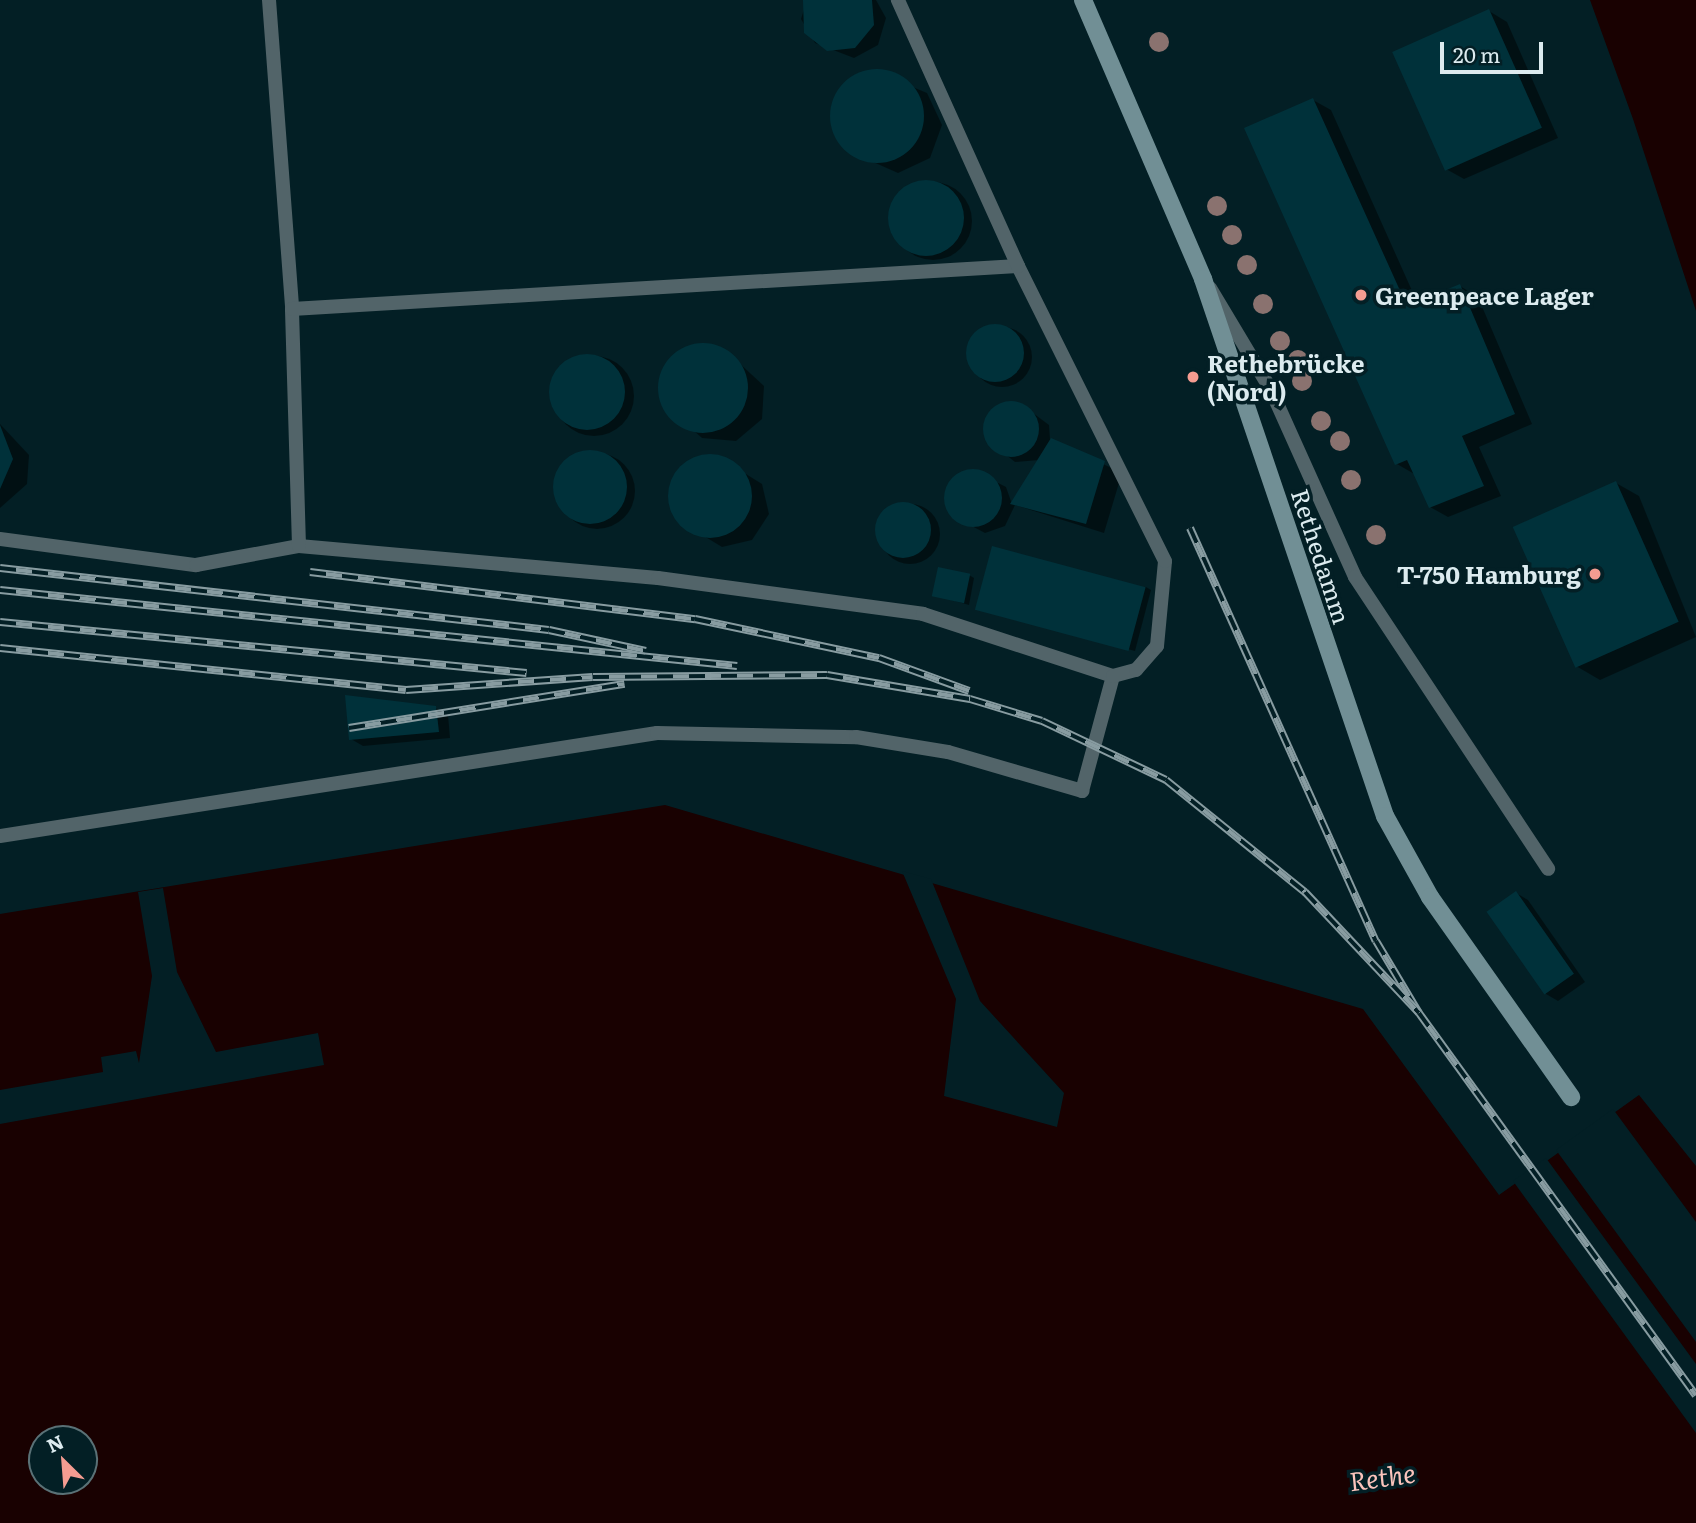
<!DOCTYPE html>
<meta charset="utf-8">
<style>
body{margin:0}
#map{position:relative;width:1696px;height:1523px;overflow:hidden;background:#031f25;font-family:Literata,serif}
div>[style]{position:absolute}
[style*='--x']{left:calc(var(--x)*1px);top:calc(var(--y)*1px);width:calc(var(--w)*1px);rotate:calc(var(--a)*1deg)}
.water>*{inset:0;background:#190101}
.pier>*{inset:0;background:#031f25}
.shadow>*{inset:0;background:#0007}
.round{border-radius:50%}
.building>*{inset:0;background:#00313a;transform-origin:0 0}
.lane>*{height:14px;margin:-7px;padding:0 7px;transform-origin:7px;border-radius:7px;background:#526469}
.secondary>*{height:18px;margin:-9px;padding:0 9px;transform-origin:9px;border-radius:9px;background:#718f95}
.rail>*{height:8px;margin-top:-4px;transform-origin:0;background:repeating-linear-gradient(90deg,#031f25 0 16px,#889ca1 0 32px);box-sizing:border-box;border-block:2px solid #889ca1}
.trees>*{width:20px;height:20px;margin:-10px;border-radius:50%;background:#8a726f}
.dots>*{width:19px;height:19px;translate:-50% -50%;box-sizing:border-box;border:4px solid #031f25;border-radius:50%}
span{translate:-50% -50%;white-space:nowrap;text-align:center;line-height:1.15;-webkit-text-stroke:7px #031f25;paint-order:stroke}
.poi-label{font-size:24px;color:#dcebef;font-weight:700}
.left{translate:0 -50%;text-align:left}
.right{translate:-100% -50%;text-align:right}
.street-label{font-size:24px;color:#dcebef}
.water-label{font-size:26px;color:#fbc4bc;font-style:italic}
.north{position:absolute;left:28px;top:1425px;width:70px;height:70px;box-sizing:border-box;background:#031f25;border:2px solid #5a7176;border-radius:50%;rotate:335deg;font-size:19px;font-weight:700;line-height:28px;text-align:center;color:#dcebef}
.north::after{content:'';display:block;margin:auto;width:24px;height:32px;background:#f59c91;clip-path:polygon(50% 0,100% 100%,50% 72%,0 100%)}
.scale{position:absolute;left:1440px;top:42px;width:103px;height:32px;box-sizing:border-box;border:4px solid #dcebef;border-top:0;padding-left:9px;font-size:21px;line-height:24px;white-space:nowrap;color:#dcebef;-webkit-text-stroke:5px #031f25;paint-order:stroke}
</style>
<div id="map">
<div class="water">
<i style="clip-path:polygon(1590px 0,1696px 0,1696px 311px,1633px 119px)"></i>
<i style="clip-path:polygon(evenodd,665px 805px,1363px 1009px,1499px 1195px,1639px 1095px,1696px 1166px,1696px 1523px,0 1523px,0 914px,665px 805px,42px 1439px,84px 1439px,84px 1481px,42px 1481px,42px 1439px)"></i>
</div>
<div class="pier">
<i style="clip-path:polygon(902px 871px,931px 879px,980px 1001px,1064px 1093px,1057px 1127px,944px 1096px,956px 999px)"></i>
<i style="clip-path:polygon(163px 888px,177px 972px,216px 1052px,318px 1033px,324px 1065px,0 1124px,0 1090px,103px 1072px,101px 1057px,136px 1051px,139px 1063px,152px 976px,138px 892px)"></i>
<i style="clip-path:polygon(1613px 1109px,1696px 1222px,1696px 1342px,1556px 1150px)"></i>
<i style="clip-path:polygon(1546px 1158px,1696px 1364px,1696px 1433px,1513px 1181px)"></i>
</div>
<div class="shadow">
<i style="clip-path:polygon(807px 0,876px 0,886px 18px,878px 45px,854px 58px,815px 43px,801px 19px)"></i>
<i style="clip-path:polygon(1489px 11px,1507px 22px,1558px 138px,1464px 179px,1446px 169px)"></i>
<i style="clip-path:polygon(872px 70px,927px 93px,942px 125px,930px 158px,898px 173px,846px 150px,831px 118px,843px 85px)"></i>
<i style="clip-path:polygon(1313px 100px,1331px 110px,1418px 304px,1460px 286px,1478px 297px,1532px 424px,1479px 447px,1501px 496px,1448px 517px,1430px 507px,1416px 475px,1397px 464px)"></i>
<i class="round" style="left:894px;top:182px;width:78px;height:78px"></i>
<i class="round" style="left:972px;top:327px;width:60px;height:60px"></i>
<i style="clip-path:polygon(690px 347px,724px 349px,764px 386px,762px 419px,736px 441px,702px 438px,661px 402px,664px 368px)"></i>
<i class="round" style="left:554px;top:356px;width:80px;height:80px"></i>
<i style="clip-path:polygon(1000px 404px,1021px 404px,1049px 425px,1050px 439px,1122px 473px,1104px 533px,1015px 505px,1005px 526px,985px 533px,953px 516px,946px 497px,955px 478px,975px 471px,1006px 487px,1012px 504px,1039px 460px,1015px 462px,987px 440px,987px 418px)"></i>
<i style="clip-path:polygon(0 424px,29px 455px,27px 484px,0 508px)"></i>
<i class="round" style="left:559px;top:453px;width:76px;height:76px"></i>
<i style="clip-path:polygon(717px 456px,762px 484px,769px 514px,752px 540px,722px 547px,676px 519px,670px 489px,687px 463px)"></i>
<i style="clip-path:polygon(1616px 483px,1639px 496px,1696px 637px,1600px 680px,1576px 666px)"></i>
<i class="round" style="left:880px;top:504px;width:60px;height:60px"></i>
<i style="clip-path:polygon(969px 575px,974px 578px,969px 605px,934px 595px)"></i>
<i style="clip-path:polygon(1146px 587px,1151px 590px,1135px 651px,977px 609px)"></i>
<i style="clip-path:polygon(436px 708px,448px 715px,450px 738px,363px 746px,351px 739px)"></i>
<i style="clip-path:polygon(1516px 893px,1528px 900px,1585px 982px,1558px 1001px,1546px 994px)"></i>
</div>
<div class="building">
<i style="clip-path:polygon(803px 0,872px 0,874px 25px,855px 48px,827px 51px,804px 33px)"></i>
<i style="left:1489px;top:9px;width:130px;height:106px;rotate:66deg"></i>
<i class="round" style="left:830px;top:69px;width:94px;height:94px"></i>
<i style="clip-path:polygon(1313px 98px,1407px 306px,1460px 284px,1515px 414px,1462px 436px,1484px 486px,1429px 508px,1407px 460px,1395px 465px,1244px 128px)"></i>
<i class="round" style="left:888px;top:180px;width:76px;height:76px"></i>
<i class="round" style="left:966px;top:324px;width:58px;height:58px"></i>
<i class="round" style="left:658px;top:343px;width:90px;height:90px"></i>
<i class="round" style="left:549px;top:354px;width:76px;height:76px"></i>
<i class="round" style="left:983px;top:401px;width:56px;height:56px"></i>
<i style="clip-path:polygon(0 425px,13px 459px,0 489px)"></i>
<i style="clip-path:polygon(1051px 438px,1105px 461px,1086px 524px,1010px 504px)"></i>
<i class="round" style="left:553px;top:450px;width:74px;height:74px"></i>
<i class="round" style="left:668px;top:454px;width:84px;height:84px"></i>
<i class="round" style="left:944px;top:469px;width:58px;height:58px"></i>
<i style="left:1616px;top:481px;width:154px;height:113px;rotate:66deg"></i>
<i class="round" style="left:875px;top:502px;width:56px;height:56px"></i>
<i style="left:992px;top:546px;width:159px;height:66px;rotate:15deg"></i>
<i style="left:938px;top:567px;width:33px;height:30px;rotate:12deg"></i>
<i style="clip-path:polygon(345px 695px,436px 706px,439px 732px,349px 740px)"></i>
<i style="left:1516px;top:891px;width:101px;height:36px;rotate:55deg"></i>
</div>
<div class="lane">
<i style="--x:269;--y:0;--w:310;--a:85.7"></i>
<i style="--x:1210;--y:288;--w:119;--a:59.1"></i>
<i style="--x:1271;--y:390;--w:205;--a:65.8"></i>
<i style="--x:1355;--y:577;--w:350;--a:56.5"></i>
<i style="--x:0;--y:539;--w:198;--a:7.6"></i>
<i style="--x:196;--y:565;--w:105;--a:-10.5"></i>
<i style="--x:299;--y:546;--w:360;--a:5.1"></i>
<i style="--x:658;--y:578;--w:267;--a:7.7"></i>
<i style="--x:923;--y:614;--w:200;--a:18.1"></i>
<i style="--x:299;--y:546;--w:237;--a:-91.7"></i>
<i style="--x:292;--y:309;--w:727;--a:-3.39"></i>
<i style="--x:0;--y:836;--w:665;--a:-8.91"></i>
<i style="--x:657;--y:733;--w:199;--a:1.2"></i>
<i style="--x:856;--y:737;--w:93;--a:9.3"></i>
<i style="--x:948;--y:752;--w:140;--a:16.2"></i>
<i style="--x:1082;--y:791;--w:119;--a:-74.9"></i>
<i style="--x:1113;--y:676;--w:24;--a:-15"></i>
<i style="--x:1136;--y:670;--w:32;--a:-49"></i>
<i style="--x:1157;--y:646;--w:85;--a:-84.6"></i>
<i style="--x:1165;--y:561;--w:330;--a:-116.5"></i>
<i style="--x:1018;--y:266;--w:292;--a:-114.3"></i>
</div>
<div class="secondary">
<i style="--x:1083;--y:0;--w:304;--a:66.7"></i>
<i style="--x:1203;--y:279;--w:567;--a:71.28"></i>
<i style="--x:1385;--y:816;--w:93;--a:60.9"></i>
<i style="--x:1430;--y:897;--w:245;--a:54.8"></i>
</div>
<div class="rail">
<i style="--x:1190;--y:528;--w:453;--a:65.8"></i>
<i style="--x:1376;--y:941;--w:84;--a:59.2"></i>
<i style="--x:1419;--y:1013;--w:472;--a:54.1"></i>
<i style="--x:0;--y:568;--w:552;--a:6.44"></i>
<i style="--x:549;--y:630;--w:99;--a:12.2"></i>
<i style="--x:310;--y:572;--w:388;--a:7"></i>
<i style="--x:695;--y:619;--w:188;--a:12"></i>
<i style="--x:879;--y:658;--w:96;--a:20.1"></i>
<i style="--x:0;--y:590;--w:741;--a:5.89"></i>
<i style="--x:0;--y:622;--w:529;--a:5.53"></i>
<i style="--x:0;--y:648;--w:408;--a:5.9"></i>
<i style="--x:406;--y:690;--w:187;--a:-4"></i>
<i style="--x:593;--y:677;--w:234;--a:-0.5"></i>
<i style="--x:827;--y:675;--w:145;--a:9.5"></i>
<i style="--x:970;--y:699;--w:75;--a:17"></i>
<i style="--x:1042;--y:721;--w:137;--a:25.4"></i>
<i style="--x:1166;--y:780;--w:179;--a:38.9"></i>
<i style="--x:1305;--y:892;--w:166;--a:46.7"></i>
<i style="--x:349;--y:728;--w:279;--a:-9.1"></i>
</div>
<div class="trees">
<i style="left:1159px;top:42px"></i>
<i style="left:1217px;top:206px"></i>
<i style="left:1232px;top:235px"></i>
<i style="left:1247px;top:265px"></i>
<i style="left:1263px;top:304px"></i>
<i style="left:1280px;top:341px"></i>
<i style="left:1298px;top:360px"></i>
<i style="left:1302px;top:381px"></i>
<i style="left:1321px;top:421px"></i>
<i style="left:1340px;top:441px"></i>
<i style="left:1351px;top:480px"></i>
<i style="left:1376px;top:535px"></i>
</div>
<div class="dots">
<i style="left:1361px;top:295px;background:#f59c91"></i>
<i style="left:1193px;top:377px;background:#f59c91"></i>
<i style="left:1595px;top:574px;background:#f59c91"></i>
</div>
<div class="poi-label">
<span class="left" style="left:1375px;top:295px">Greenpeace Lager</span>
<span class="left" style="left:1207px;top:377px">Rethebrücke<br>(Nord)</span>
<span class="right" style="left:1581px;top:574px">T-750 Hamburg</span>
</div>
<div class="street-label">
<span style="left:1322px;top:556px;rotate:72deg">Rethedamm</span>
</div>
<div class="water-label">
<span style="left:1382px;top:1476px;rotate:-8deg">Rethe</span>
</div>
<div class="north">N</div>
<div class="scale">20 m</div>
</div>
